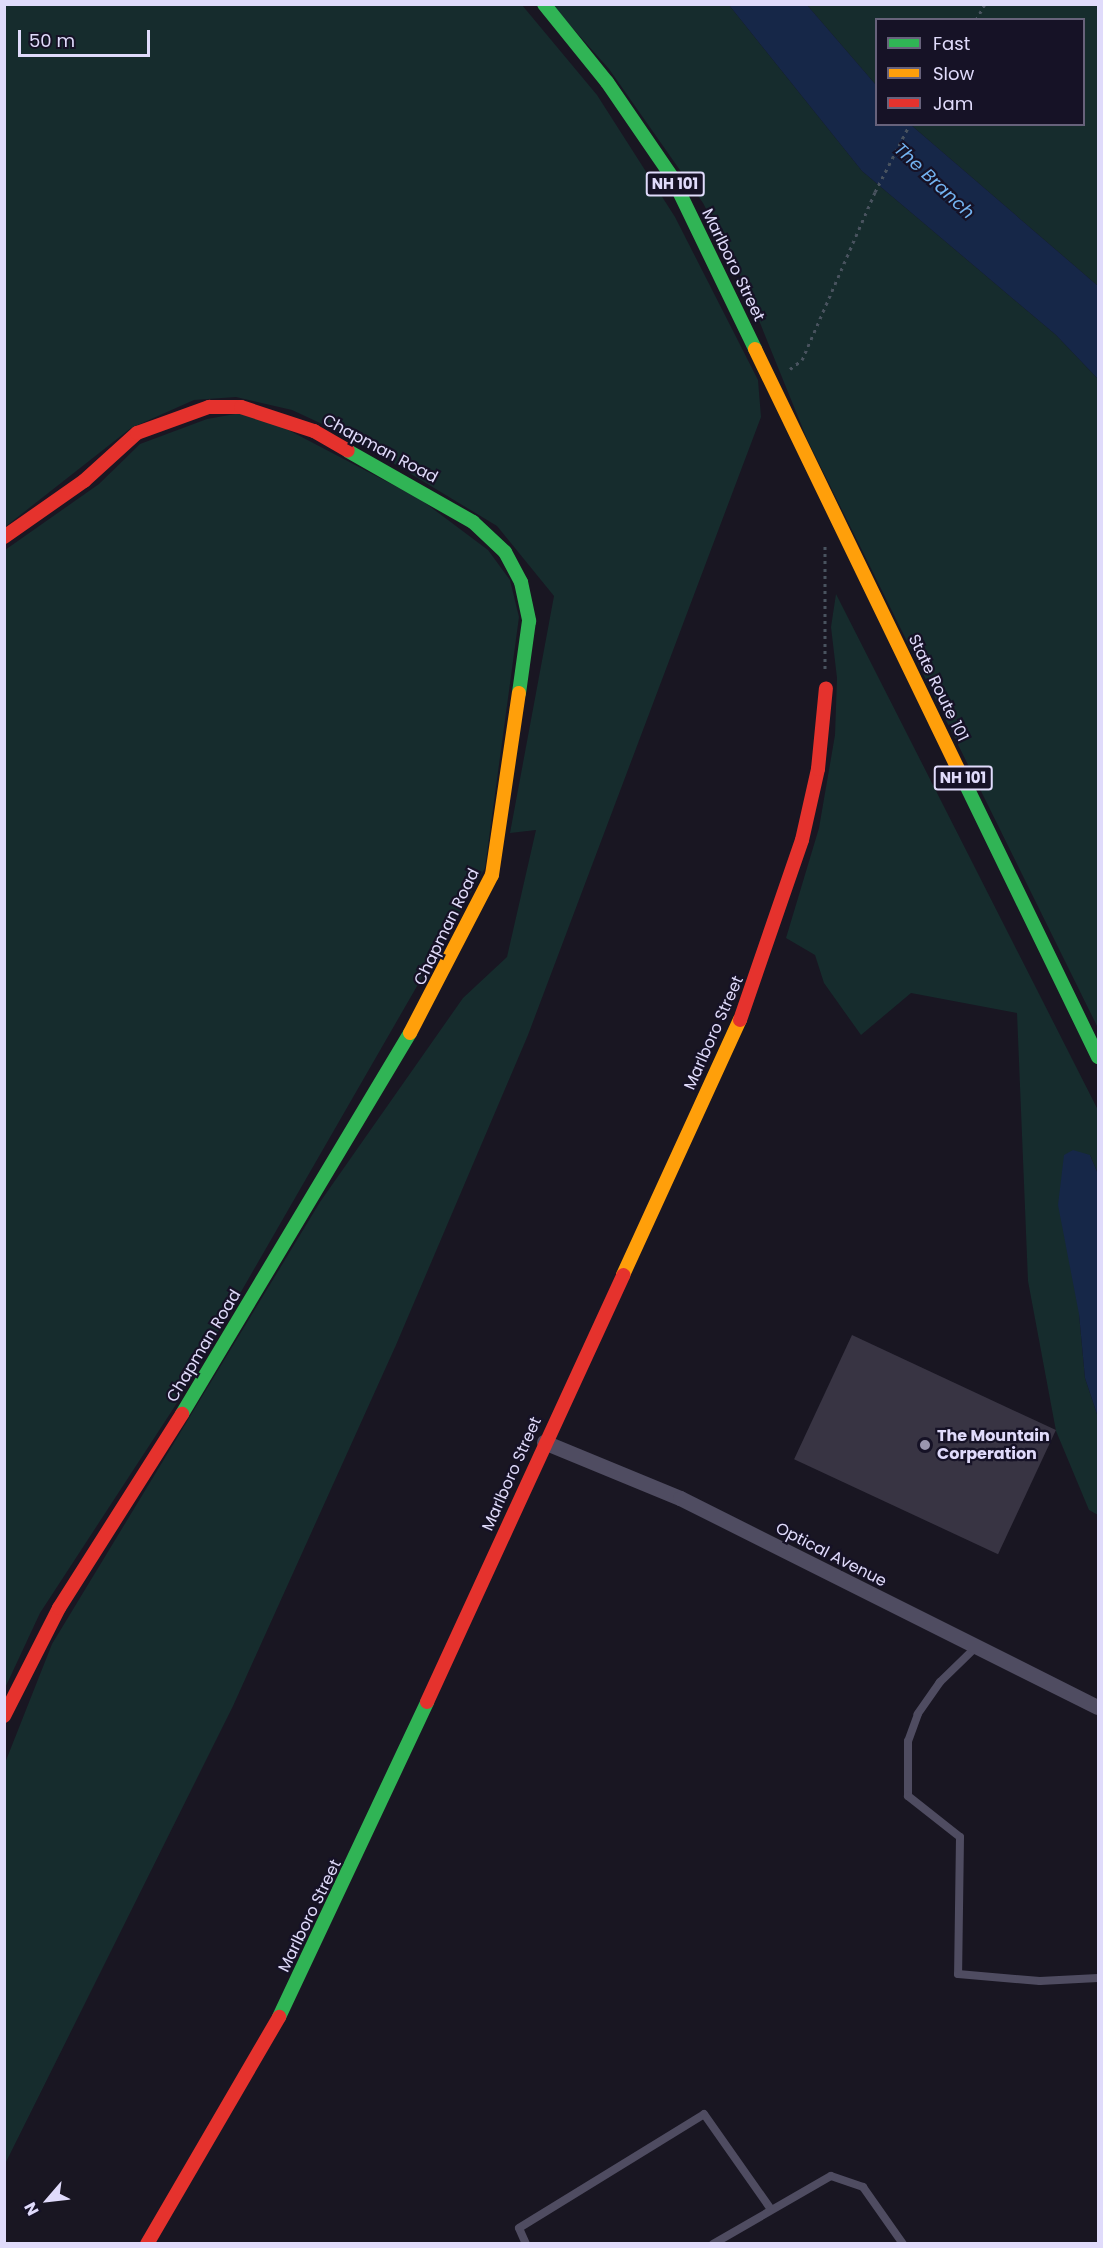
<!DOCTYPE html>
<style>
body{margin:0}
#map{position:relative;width:1103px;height:2248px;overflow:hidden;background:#191622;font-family:Poppins,sans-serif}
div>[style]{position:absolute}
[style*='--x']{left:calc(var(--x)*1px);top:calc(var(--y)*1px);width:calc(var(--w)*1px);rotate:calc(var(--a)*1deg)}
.green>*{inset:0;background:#162c2d}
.water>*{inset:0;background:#162748}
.building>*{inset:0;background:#383443;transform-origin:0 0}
.path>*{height:3px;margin-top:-1.5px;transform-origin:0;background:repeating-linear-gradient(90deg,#49535f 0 3px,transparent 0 7.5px)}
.lane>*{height:8px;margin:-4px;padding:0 4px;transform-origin:4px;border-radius:4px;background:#4f4c61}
.street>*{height:15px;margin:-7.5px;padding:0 7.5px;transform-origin:7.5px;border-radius:7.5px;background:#4f4c61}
.fast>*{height:14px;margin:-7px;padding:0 7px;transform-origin:7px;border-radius:7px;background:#30b455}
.slow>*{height:14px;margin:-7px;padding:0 7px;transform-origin:7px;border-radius:7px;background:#ff9f0a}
.jam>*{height:14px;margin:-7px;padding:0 7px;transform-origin:7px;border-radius:7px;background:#e5322d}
.dots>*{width:16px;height:16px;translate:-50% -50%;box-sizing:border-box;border:3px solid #161226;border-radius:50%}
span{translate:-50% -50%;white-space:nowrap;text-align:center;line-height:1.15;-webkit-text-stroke:4.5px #161226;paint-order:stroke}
.shield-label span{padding:2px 4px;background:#161226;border:2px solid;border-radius:4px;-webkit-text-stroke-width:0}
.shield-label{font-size:15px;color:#e0dbfb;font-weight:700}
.street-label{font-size:16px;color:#e0dbfb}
.poi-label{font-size:16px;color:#e0dbfb;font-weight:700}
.left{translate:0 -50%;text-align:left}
.water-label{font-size:18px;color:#73b3f1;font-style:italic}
.frame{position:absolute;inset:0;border:6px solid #e0dbfb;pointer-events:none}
.legend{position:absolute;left:875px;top:18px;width:210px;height:108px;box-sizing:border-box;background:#161226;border:2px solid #67627b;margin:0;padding:8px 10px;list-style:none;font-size:18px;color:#e0dbfb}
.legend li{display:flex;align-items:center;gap:12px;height:30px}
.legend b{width:30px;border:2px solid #67627b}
.north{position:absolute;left:18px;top:2170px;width:60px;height:60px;-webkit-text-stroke:4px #161226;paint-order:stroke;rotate:242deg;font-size:16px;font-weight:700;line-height:24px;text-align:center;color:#e0dbfb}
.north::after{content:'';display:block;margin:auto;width:21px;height:27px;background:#e0dbfb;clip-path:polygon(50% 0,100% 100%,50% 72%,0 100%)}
.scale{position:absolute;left:18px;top:30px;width:132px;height:27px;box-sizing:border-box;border:3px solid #e0dbfb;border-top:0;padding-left:8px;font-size:18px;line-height:21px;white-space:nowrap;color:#e0dbfb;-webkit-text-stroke:4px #161226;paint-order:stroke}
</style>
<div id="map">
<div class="green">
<i style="clip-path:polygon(5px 5px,522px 5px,597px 95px,675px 217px,758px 380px,761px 417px,528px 1035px,396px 1345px,233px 1706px,5px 2164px,5px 1763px,52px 1644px,320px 1202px,463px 998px,507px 957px,536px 830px,510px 833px,554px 596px,497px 526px,348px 436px,292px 410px,236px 397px,194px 400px,131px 428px,5px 527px)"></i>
<i style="clip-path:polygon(552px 5px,729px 5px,862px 171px,1056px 335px,1098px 379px,1098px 1028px,807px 439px,743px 281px,703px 203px,609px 69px)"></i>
<i style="clip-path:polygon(807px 5px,1098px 5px,1098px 286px,911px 125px,1084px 124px,1084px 20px,876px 20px,876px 85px)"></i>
<i style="clip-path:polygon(252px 411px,420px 499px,488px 550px,510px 580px,519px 617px,485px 868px,177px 1403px,40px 1613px,5px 1688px,5px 550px,99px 484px,140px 444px,207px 419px)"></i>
<i style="clip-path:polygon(836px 594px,1098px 1110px,1098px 1174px,1090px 1155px,1079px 1314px,1085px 1378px,1098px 1417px,1098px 1515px,1089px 1510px,1056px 1431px,1028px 1281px,1017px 1013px,911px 993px,861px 1035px,824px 983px,815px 955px,786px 938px,819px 828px,835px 735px,837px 678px,831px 627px)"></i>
</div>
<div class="water">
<i style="clip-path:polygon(729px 5px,807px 5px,876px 85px,876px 124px,911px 125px,1098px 286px,1098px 379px,1056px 335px,862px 171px)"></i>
<i style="clip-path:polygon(1073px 1150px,1090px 1155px,1098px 1174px,1098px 1417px,1085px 1378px,1079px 1314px,1058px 1205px,1064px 1155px)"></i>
</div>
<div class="building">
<i style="left:852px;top:1335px;width:225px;height:137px;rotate:25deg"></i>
</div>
<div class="path">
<i style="--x:976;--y:20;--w:18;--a:-61"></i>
<i style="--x:790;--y:369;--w:15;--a:-37"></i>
<i style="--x:802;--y:360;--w:183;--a:-66.5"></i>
<i style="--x:875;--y:192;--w:76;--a:-62.8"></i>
<i style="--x:825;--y:546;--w:125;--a:90"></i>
</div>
<div class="lane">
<i style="--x:977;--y:1646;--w:52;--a:135.8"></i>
<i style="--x:940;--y:1682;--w:39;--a:125"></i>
<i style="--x:918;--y:1714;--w:29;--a:110"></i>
<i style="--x:908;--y:1741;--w:55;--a:90"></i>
<i style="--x:908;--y:1796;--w:66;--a:38.3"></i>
<i style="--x:960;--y:1837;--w:137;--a:90.8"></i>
<i style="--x:958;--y:1974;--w:82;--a:4.9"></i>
<i style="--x:1040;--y:1981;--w:58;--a:-3"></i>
<i style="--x:526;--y:2244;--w:17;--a:-114"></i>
<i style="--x:519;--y:2228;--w:217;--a:-31.6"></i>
<i style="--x:704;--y:2114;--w:115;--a:54.9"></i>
<i style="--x:713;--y:2244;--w:136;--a:-30"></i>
<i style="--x:831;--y:2176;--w:34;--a:19"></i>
<i style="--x:863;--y:2187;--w:70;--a:54.9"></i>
</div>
<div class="street">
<i style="--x:544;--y:1442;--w:147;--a:22.4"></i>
<i style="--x:680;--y:1498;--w:467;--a:26.6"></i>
</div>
<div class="fast">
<i style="--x:544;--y:4;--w:100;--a:51.1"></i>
<i style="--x:607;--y:82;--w:115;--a:55.6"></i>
<i style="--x:672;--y:177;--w:191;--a:64.2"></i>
<i style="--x:348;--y:451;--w:144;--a:29.6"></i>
<i style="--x:473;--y:522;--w:44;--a:43.2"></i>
<i style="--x:505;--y:552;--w:34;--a:62"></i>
<i style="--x:521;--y:582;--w:40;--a:78"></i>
<i style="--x:529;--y:621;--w:73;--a:97.9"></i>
<i style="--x:964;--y:781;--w:307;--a:64.1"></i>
<i style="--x:182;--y:1414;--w:444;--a:-59.1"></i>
<i style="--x:279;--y:2017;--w:348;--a:-64.8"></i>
</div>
<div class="slow">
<i style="--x:755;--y:349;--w:480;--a:64.2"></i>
<i style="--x:410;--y:1033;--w:178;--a:-62.6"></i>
<i style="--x:492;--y:875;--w:184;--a:-81.6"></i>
<i style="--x:623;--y:1275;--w:281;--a:-65.4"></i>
</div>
<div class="jam">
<i style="--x:4;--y:537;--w:98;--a:-35"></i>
<i style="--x:84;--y:481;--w:72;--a:-42.2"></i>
<i style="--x:137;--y:433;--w:77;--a:-19.9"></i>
<i style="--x:209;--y:407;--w:32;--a:0"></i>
<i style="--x:241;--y:407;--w:77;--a:18.2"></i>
<i style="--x:314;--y:431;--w:39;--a:30"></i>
<i style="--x:740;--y:1020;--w:190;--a:-71"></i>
<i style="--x:802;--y:840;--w:73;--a:-77.3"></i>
<i style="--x:818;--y:769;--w:81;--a:-84.4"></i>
<i style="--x:427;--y:1702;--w:470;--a:-65.3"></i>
<i style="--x:4;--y:1716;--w:121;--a:-63"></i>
<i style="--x:59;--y:1608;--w:230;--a:-57.6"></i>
<i style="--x:147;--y:2244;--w:263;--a:-59.8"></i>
</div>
<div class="dots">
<i style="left:925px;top:1445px;background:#9a96af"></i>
</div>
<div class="shield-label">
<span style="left:675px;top:184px">NH 101</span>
<span style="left:963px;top:778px">NH 101</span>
</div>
<div class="street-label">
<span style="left:733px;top:265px;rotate:64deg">Marlboro Street</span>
<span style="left:380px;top:449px;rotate:28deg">Chapman Road</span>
<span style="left:938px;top:688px;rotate:64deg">State Route 101</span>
<span style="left:447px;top:927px;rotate:-64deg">Chapman Road</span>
<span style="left:714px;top:1033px;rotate:-66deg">Marlboro Street</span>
<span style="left:204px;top:1346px;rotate:-59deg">Chapman Road</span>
<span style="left:512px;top:1474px;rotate:-66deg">Marlboro Street</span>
<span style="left:831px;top:1555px;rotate:27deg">Optical Avenue</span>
<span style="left:310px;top:1916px;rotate:-64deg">Marlboro Street</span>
</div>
<div class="poi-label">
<span class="left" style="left:937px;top:1445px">The Mountain<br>Corperation</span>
</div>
<div class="water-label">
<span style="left:934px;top:181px;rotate:43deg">The Branch</span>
</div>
<div class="frame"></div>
<ul class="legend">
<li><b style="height:8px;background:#30b455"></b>Fast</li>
<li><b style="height:8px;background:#ff9f0a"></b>Slow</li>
<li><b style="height:8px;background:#e5322d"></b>Jam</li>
</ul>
<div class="north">N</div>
<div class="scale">50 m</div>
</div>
